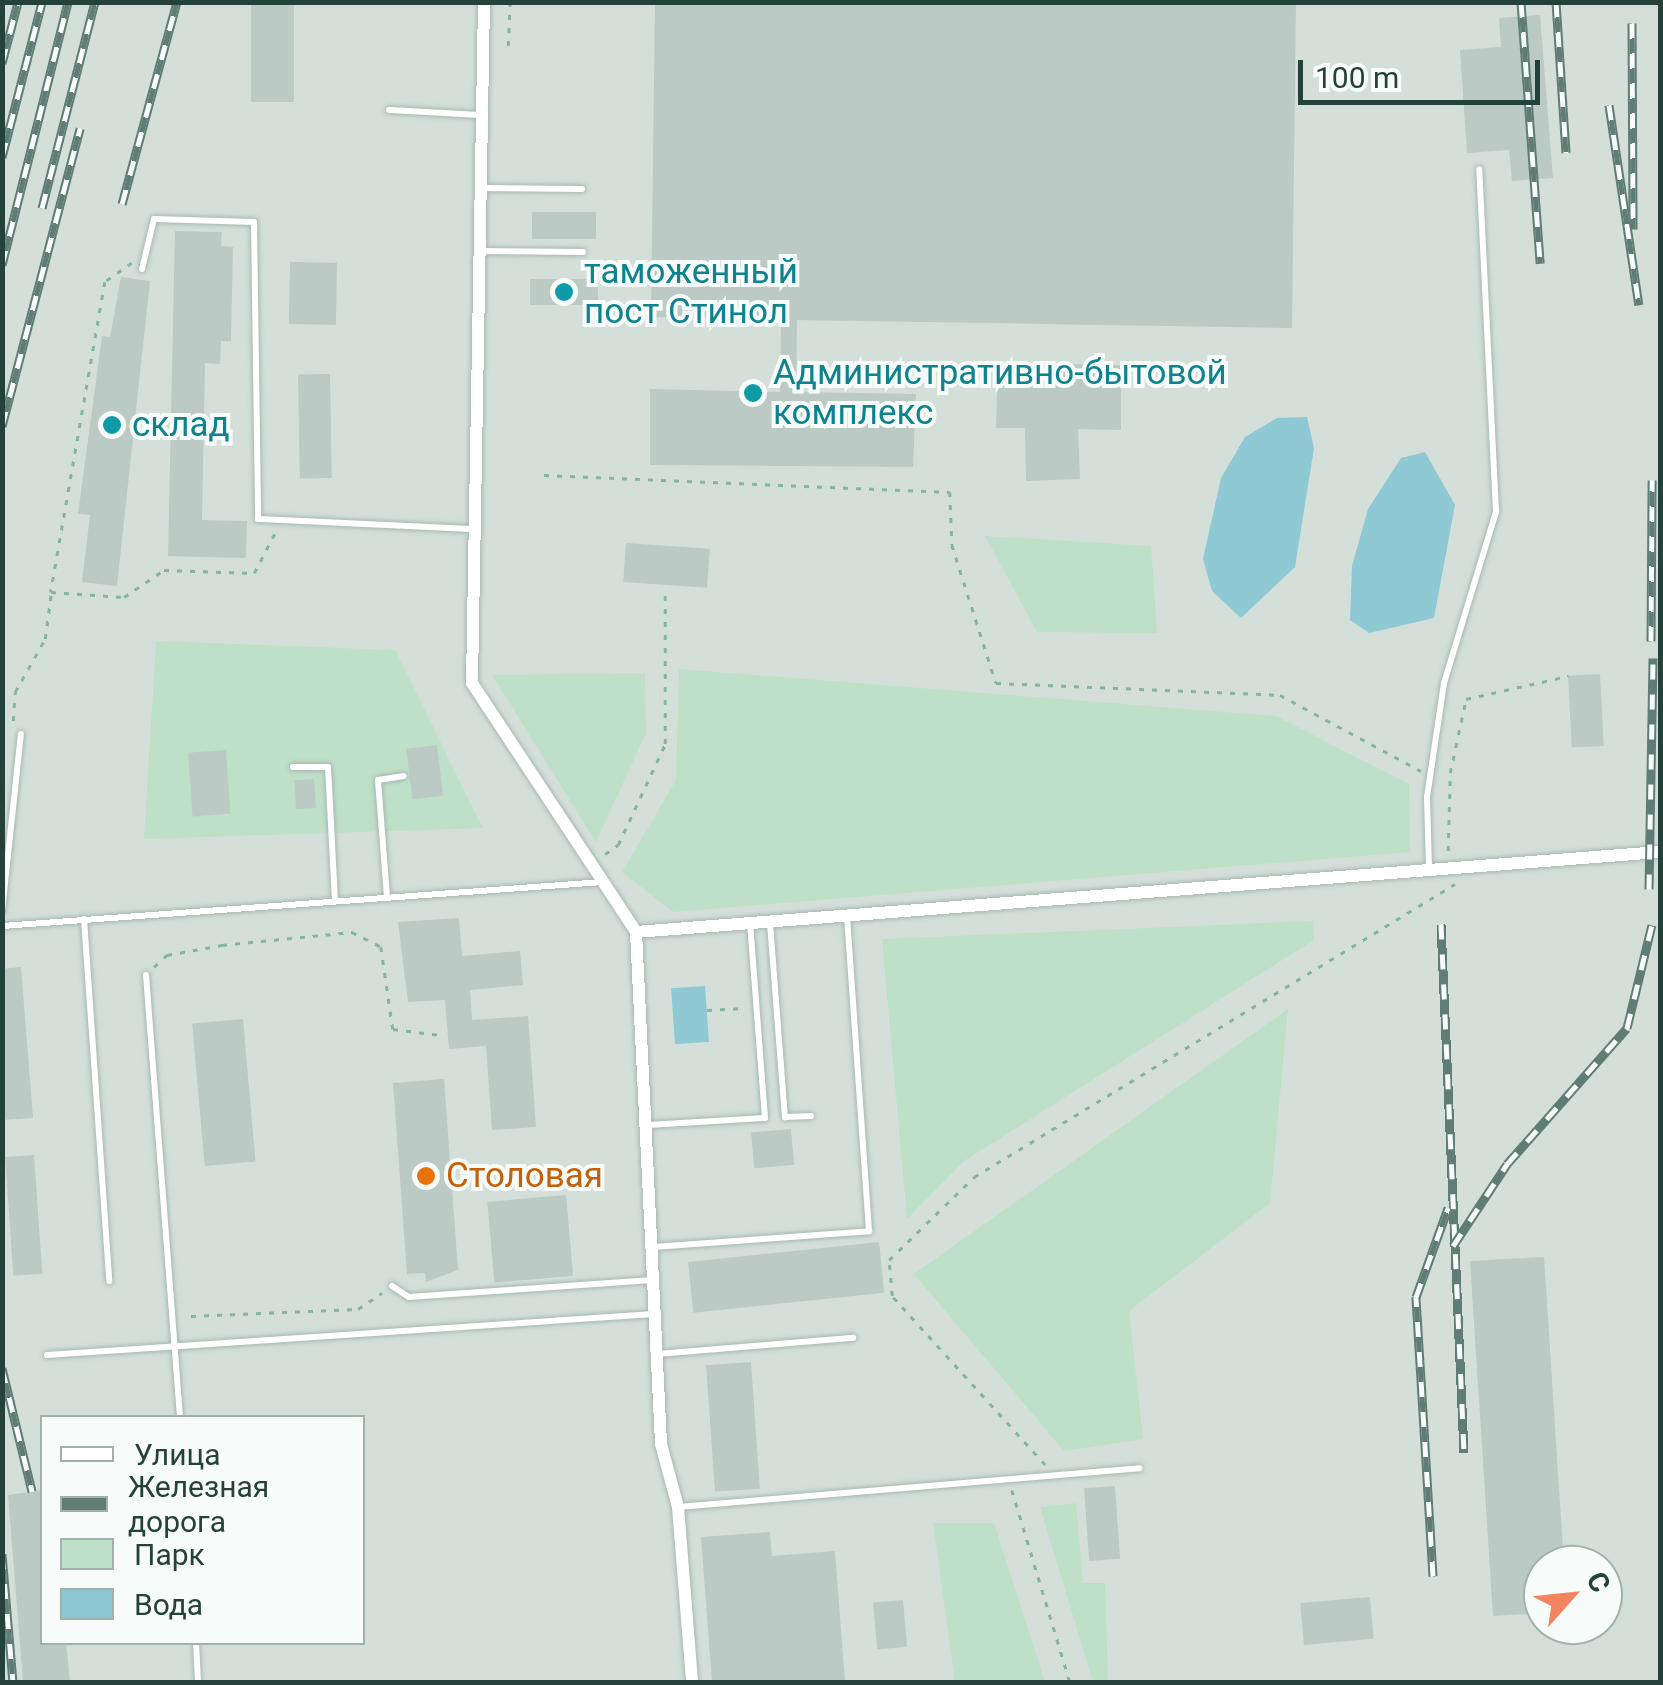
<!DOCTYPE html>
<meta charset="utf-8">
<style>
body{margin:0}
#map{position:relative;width:1663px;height:1685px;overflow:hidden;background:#e6efeb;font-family:Roboto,sans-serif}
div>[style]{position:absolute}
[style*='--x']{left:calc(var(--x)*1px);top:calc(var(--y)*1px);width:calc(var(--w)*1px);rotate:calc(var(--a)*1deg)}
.built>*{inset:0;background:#d4dfda}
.green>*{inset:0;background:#bfe0c8}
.water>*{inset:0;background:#8ec9d4;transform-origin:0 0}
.building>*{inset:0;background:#bbcac4;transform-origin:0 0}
.path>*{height:2.5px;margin-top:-1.25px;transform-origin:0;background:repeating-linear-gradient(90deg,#86b3a5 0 5px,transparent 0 13px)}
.roads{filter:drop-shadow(0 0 2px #a8b8b2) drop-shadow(0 0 2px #a8b8b2)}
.service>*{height:6px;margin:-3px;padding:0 3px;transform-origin:3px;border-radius:3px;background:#fff}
.minor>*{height:12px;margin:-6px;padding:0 6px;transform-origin:6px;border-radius:6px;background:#fff}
.rail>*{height:9px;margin-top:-4.5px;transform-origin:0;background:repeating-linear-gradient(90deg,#f7fbf9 0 15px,#5f7d75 0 30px);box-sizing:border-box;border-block:2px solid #5f7d75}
.dots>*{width:28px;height:28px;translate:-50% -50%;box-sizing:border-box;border:5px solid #f7fbf9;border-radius:50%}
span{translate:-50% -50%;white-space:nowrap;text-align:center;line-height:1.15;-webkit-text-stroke:8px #f7fbf9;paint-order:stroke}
.culture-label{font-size:35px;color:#0d838f}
.left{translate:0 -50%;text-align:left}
.food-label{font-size:35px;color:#c56008}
.frame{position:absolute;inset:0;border:5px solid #24423a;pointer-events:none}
.legend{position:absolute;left:40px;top:1415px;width:325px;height:230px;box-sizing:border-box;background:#f7fbf9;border:2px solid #a3b1ad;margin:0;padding:12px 18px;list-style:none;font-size:30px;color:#24423a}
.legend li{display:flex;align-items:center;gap:20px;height:50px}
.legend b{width:50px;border:2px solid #a3b1ad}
.north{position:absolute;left:1523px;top:1545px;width:100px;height:100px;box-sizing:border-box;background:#f7fbf9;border:2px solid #a3b1ad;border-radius:50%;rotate:63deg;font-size:28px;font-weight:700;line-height:40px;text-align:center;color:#24423a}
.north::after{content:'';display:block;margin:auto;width:35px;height:45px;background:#f4845f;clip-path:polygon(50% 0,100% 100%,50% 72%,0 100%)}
.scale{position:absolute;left:1298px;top:60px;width:242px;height:45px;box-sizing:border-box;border:5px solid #24423a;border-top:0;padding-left:12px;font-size:30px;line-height:35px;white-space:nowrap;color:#24423a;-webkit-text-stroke:8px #f7fbf9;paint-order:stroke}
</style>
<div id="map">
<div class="built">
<i style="clip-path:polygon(evenodd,3px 3px,1660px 3px,1660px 1682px,3px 1682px,3px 3px,42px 1418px,362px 1418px,362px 1642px,42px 1642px,42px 1418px,3px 3px,1543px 1565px,1603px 1565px,1603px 1625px,1543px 1625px,1543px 1565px)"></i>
</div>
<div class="green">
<i style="clip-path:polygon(985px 536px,1151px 546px,1157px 633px,1037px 632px)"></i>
<i style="clip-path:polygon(156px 641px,395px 650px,483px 828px,144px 839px)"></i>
<i style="clip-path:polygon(679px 669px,1276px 716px,1409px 784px,1410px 852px,673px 912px,622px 872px,676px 780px)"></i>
<i style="clip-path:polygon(645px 673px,646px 733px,596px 842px,492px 675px)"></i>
<i style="clip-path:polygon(1313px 921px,1314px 940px,964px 1161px,907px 1219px,882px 939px)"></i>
<i style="clip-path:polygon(1288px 1009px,1270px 1203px,1129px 1311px,1143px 1439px,1064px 1451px,914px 1274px)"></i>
<i style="clip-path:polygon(1076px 1503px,1083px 1583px,1105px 1583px,1108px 1682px,1093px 1682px,1040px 1507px)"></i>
<i style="clip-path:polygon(933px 1523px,994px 1523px,1045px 1682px,955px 1682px)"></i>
</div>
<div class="water">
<i style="clip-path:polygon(1307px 417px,1314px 448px,1295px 567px,1241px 618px,1212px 591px,1203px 559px,1221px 478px,1245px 437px,1277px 418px)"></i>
<i style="clip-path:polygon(1425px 452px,1455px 505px,1434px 618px,1369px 633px,1350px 620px,1352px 566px,1368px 509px,1401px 458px)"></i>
<i style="left:705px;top:986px;width:56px;height:34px;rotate:86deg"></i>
</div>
<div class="building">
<i style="left:251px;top:2px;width:43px;height:100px"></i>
<i style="clip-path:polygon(655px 2px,1296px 2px,1292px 328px,797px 320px,796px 392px,916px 394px,913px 467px,650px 465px,650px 389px,780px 392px,781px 319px,651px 317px)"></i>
<i style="clip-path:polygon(1540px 15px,1553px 178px,1512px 181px,1509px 150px,1467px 153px,1460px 50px,1501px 47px,1499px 18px)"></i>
<i style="left:596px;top:212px;width:27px;height:64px;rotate:90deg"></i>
<i style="clip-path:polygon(175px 231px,222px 232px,221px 246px,233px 247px,231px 341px,221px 341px,220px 364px,205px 363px,202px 520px,247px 521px,246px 558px,168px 556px)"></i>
<i style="left:290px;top:262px;width:47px;height:62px;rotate:1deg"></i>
<i style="clip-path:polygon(121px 277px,150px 281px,117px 586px,82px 582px,90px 515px,78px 514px,102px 336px,110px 337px)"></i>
<i style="left:530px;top:279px;width:68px;height:26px"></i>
<i style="clip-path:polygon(998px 363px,1121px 365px,1121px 430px,1078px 429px,1080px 479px,1026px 481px,1025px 428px,996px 428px)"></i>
<i style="left:330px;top:374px;width:104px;height:32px;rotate:89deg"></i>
<i style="left:626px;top:543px;width:84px;height:39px;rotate:4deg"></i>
<i style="left:1600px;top:674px;width:72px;height:32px;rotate:87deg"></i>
<i style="left:437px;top:745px;width:51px;height:31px;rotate:83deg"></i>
<i style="left:226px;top:750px;width:64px;height:38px;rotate:86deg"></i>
<i style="left:314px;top:779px;width:29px;height:20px;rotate:86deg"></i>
<i style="clip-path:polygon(459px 918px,462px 956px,520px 951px,523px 985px,470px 990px,472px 1020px,528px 1016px,536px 1127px,492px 1130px,486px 1046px,449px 1049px,445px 1000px,408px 1002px,398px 922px)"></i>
<i style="clip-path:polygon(21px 967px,33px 1118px,2px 1120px,2px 969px)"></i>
<i style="left:243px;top:1019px;width:143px;height:51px;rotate:85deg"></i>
<i style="clip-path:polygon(444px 1079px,458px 1270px,426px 1282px,425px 1273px,407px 1274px,393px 1083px)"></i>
<i style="left:791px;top:1129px;width:36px;height:40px;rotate:85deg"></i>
<i style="left:34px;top:1155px;width:119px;height:29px;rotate:86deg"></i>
<i style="left:566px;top:1195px;width:81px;height:79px;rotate:85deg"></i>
<i style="left:879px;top:1242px;width:51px;height:192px;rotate:84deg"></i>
<i style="clip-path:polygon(1544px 1257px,1564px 1565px,1543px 1565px,1543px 1613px,1493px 1616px,1470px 1261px)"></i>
<i style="left:751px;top:1362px;width:127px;height:45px;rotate:86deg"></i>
<i style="left:1115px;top:1486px;width:73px;height:31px;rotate:86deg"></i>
<i style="clip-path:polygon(42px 1490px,42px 1642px,66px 1642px,70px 1682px,23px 1682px,8px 1495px)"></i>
<i style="clip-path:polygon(770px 1532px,772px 1556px,835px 1551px,845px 1682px,712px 1682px,701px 1537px)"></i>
<i style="left:1370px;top:1597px;width:42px;height:70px;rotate:85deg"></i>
<i style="left:903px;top:1600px;width:47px;height:30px;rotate:85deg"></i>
</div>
<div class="path">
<i style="--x:508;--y:46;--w:44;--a:-87.4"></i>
<i style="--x:132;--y:263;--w:33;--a:145"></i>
<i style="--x:105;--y:282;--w:315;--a:99.9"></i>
<i style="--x:51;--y:592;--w:73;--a:3.9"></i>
<i style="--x:124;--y:597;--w:48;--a:-34"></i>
<i style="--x:164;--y:570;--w:90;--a:1.9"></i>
<i style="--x:254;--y:573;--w:47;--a:-62.4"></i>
<i style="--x:544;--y:475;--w:406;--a:2.4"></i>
<i style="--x:950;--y:492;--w:53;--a:87.8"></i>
<i style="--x:952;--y:545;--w:145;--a:72.3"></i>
<i style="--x:996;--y:683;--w:284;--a:2.4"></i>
<i style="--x:1280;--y:695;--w:160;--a:28.3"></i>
<i style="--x:13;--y:721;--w:29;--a:-86"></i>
<i style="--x:15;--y:692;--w:61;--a:-60.5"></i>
<i style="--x:45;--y:639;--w:45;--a:-82.4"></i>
<i style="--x:1448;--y:851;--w:78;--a:-88.5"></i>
<i style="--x:1450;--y:773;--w:76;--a:-77.8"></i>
<i style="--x:1466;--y:699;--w:105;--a:-12.7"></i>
<i style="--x:605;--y:854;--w:16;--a:-35"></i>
<i style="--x:618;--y:845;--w:111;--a:-65"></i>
<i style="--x:665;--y:744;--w:151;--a:-90"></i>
<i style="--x:154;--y:967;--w:18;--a:-43"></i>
<i style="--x:167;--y:955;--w:56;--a:-10.3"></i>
<i style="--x:222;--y:945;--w:131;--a:-5.7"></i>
<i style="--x:352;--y:932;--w:33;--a:27"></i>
<i style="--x:381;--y:947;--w:83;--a:81.7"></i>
<i style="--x:393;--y:1029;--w:47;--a:7.3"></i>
<i style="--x:707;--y:1010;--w:38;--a:-3"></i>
<i style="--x:191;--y:1316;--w:167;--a:-2.4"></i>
<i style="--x:358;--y:1309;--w:29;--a:-34"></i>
<i style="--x:1045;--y:1465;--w:228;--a:-132.2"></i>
<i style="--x:892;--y:1296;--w:36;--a:-95"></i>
<i style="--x:889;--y:1260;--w:119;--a:-44.3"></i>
<i style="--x:974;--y:1177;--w:563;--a:-31.35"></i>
<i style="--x:1012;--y:1490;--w:201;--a:73.2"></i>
</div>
<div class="roads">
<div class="service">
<i style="--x:389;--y:110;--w:92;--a:3.1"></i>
<i style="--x:481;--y:188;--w:101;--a:0.6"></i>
<i style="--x:480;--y:251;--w:103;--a:0.6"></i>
<i style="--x:142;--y:269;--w:51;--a:-76.5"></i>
<i style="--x:154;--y:219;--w:100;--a:1.7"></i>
<i style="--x:254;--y:222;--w:297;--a:89.2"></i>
<i style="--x:258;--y:519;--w:215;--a:2.7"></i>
<i style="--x:293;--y:767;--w:35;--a:0"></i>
<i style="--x:328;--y:767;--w:134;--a:87"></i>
<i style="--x:1429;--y:869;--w:72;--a:-91.6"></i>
<i style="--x:1427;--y:797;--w:115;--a:-81.5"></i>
<i style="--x:1444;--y:683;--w:179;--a:-73.1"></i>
<i style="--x:1496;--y:512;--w:343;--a:-92.8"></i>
<i style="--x:387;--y:897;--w:117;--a:-94.4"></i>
<i style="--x:378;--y:780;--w:26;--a:-9"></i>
<i style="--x:2;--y:911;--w:178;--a:-83.9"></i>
<i style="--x:84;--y:919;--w:363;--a:86"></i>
<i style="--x:770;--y:923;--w:195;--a:85.6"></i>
<i style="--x:785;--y:1117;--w:26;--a:-2"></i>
<i style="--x:2;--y:926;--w:602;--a:-4.19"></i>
<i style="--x:146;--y:975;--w:444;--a:85.6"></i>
<i style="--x:647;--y:1125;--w:118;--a:-3.4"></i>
<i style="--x:765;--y:1118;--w:195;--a:-94.4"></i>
<i style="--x:653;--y:1247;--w:217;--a:-4.2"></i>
<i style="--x:869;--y:1231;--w:316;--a:-94"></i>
<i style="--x:392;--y:1286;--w:20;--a:33"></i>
<i style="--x:409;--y:1297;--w:244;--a:-4"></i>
<i style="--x:657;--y:1354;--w:197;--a:-4.7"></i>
<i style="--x:47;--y:1355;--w:608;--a:-3.86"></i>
<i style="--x:678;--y:1507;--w:463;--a:-4.8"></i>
<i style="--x:196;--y:1642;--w:40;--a:87.1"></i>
</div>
<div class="minor">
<i style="--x:484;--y:2;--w:681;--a:91.01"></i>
<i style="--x:472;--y:683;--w:298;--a:56.6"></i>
<i style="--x:636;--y:932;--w:513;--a:87.2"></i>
<i style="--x:661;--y:1444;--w:65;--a:74.9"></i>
<i style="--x:678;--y:1507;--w:176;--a:85.4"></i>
<i style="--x:636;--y:932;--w:1027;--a:-4.47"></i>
</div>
</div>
<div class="rail">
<i style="--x:1521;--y:2;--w:262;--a:85.8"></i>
<i style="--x:1556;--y:2;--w:151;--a:86.2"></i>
<i style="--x:1632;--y:23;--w:206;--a:89.7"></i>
<i style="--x:2;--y:63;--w:63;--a:-75.3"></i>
<i style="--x:1609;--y:105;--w:202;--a:81.5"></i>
<i style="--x:2;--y:157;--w:160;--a:-75.5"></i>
<i style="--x:122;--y:204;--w:209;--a:-74.8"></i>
<i style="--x:42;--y:208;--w:213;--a:-75.6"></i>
<i style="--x:2;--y:265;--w:271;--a:-75.9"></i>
<i style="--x:2;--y:426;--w:308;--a:-75.3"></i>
<i style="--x:1651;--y:641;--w:161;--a:-89.6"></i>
<i style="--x:1649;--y:889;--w:231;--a:-89"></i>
<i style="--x:1441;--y:924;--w:529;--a:87.51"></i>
<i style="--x:1453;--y:1246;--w:98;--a:-56.6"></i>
<i style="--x:1507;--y:1164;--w:181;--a:-48.6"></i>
<i style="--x:1627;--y:1028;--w:106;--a:-76.4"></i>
<i style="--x:2;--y:1368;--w:127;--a:76.3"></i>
<i style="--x:2;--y:1554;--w:128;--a:85.1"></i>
<i style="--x:1433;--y:1576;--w:280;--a:-93.5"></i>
<i style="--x:1416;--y:1297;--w:95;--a:-70.2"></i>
</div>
<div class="dots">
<i style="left:564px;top:292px;background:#0f9aa8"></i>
<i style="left:753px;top:393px;background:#0f9aa8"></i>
<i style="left:112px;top:425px;background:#0f9aa8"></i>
<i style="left:426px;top:1176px;background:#e8710a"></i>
</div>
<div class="culture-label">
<span class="left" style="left:584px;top:292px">таможенный<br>пост Стинол</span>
<span class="left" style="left:773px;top:393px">Административно-бытовой<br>комплекс</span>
<span class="left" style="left:132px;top:425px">склад</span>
</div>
<div class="food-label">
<span class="left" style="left:446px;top:1176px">Столовая</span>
</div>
<div class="frame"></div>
<ul class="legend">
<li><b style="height:12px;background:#fff"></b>Улица</li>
<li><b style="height:12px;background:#5f7d75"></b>Железная дорога</li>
<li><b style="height:28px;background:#bfe0c8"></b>Парк</li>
<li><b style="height:28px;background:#8ec9d4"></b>Вода</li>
</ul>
<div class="north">С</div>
<div class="scale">100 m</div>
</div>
